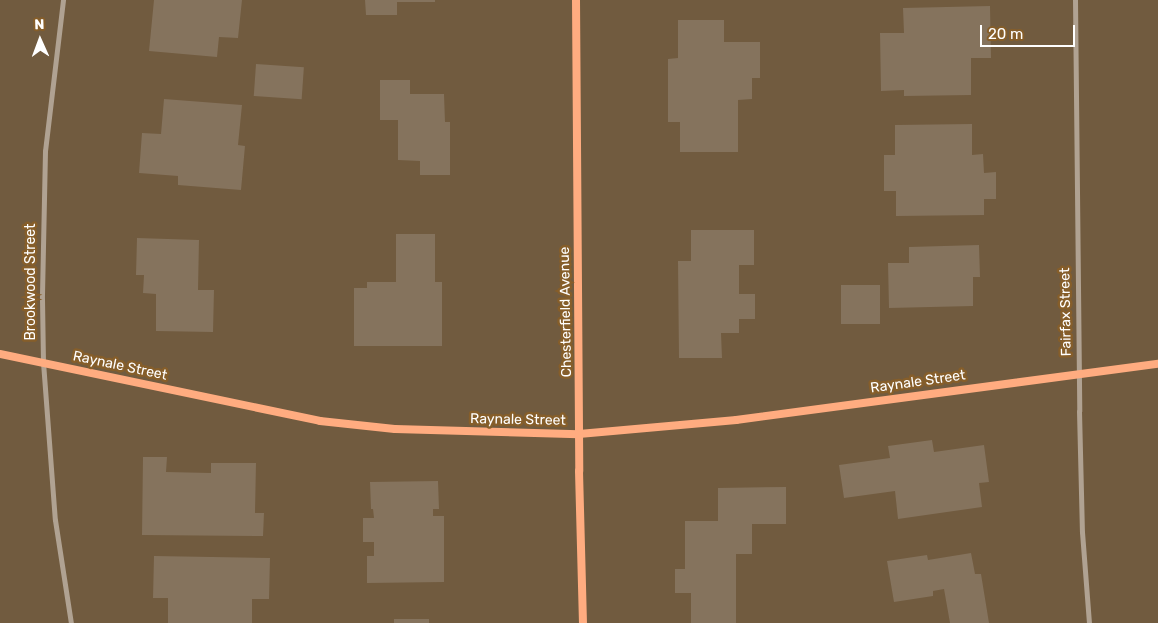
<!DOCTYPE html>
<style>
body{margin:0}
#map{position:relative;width:1158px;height:623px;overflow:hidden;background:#715b3f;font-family:Rubik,sans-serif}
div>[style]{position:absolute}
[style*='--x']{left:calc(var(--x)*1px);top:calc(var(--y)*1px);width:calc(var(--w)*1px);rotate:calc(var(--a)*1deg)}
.building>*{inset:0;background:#85735d;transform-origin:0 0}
.minor>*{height:5px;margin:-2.5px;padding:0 2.5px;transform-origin:2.5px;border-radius:2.5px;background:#b0a292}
.cycleway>*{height:8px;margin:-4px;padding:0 4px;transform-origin:4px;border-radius:4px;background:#ffac80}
span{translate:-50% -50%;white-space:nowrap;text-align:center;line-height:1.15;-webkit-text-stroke:5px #865e2a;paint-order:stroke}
.street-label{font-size:14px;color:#fff}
.north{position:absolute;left:15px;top:15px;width:50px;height:50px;-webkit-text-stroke:4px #865e2a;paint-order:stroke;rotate:358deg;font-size:14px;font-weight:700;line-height:20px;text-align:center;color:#fff}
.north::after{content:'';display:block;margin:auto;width:18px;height:22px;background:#fff;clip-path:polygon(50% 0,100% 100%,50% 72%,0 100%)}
.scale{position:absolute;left:980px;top:25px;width:95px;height:22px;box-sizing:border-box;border:2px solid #fff;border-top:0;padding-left:6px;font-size:15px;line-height:18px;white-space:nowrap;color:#fff;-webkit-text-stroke:4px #865e2a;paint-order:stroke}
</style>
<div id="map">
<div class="building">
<i style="clip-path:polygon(154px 0,242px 0,238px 38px,219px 37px,217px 57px,149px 51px)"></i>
<i style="clip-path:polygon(365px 0,435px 0,435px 2px,397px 2px,397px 15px,366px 15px)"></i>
<i style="clip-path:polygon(990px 6px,991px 58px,971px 58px,971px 95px,904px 96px,904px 90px,881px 91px,880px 33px,904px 33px,903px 8px)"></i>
<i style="clip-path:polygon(678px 20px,724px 20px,724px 42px,760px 42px,760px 78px,752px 78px,752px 99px,738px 100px,738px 152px,680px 152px,680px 122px,668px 122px,668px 59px,678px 58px)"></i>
<i style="left:256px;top:64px;width:48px;height:32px;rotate:4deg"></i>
<i style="clip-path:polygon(380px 80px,410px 80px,410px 94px,444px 94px,445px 122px,450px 122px,450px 175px,420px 175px,420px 161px,398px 160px,398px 120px,380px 120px)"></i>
<i style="clip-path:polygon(164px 99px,242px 105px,238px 145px,245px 146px,241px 190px,178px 185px,178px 176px,139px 173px,142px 133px,161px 134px)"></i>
<i style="clip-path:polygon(972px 124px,972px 155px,983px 154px,984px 173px,996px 172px,996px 199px,984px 199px,984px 215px,896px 216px,896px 191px,884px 191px,884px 155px,895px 155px,895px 125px)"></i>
<i style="clip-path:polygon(691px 230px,754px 230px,754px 265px,739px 265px,739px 294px,755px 294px,755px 319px,739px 319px,739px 333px,721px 333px,722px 358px,679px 358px,678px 261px,691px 261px)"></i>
<i style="clip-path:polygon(396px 234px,435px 234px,435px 282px,442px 282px,442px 346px,354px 346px,354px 288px,367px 288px,367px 282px,396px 282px)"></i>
<i style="clip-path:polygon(137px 238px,199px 240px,198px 290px,214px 290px,213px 332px,156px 331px,156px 294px,143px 293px,144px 275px,136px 275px)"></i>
<i style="clip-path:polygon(979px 245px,980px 277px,973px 277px,973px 306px,889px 308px,888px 263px,909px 263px,909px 247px)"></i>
<i style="left:880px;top:285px;width:39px;height:39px;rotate:90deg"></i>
<i style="clip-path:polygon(932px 440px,934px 452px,984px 445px,989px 482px,979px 483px,982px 507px,898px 519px,895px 491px,844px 498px,839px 465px,890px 458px,888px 446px)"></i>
<i style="clip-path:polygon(143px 457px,167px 457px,166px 472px,211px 473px,211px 463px,256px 463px,255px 513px,264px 513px,263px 536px,142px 535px)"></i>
<i style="clip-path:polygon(438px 481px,439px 509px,433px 509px,433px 516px,444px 516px,444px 582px,367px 583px,367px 556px,374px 556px,374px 542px,363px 542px,363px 518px,374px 518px,373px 509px,371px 509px,370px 482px)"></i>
<i style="clip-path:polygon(786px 487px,786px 524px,752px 524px,752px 554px,736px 554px,736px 623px,691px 623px,691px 593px,675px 593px,675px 569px,685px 569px,685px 521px,718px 521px,718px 488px)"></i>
<i style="clip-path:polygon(971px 553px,975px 574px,981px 574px,989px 623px,950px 623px,944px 589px,933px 591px,933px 596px,894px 602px,887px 561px,927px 555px,928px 560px)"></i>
<i style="clip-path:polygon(154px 556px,270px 558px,269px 599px,252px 599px,252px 623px,168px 623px,168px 598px,153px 598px)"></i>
<i style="left:394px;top:619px;width:35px;height:4px"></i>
</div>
<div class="minor">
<i style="--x:63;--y:0;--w:152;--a:96.8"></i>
<i style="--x:45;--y:151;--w:148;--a:91.2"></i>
<i style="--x:42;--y:299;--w:63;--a:89.1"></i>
<i style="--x:43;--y:362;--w:158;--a:85.7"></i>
<i style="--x:55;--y:520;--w:104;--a:81.2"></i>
<i style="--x:576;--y:0;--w:471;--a:89.6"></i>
<i style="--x:579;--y:471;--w:152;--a:88.5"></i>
<i style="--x:1075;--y:0;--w:411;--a:89.4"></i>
<i style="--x:1079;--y:411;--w:121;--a:88.6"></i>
<i style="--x:1082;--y:532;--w:91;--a:85.6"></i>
<i style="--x:0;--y:354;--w:327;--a:11.8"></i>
<i style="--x:320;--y:421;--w:75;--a:6.1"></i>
<i style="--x:395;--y:429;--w:184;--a:1.6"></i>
<i style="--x:579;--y:434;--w:158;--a:-5.1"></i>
<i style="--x:736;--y:420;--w:426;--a:-7.6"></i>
</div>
<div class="cycleway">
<i style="--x:576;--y:0;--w:471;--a:89.6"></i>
<i style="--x:579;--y:471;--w:152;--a:88.5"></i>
<i style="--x:0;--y:354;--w:327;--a:11.8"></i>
<i style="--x:320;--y:421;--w:75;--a:6.1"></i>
<i style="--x:395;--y:429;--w:184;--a:1.6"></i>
<i style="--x:579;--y:434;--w:158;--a:-5.1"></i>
<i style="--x:736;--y:420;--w:426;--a:-7.6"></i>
</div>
<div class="street-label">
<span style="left:31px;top:282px;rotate:-90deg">Brookwood Street</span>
<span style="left:566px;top:312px;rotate:-91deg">Chesterfield Avenue</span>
<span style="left:1066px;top:312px;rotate:-91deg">Fairfax Street</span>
<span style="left:120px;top:366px;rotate:12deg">Raynale Street</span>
<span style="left:918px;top:382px;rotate:-8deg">Raynale Street</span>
<span style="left:518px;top:420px;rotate:1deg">Raynale Street</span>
</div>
<div class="north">N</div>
<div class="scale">20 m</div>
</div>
